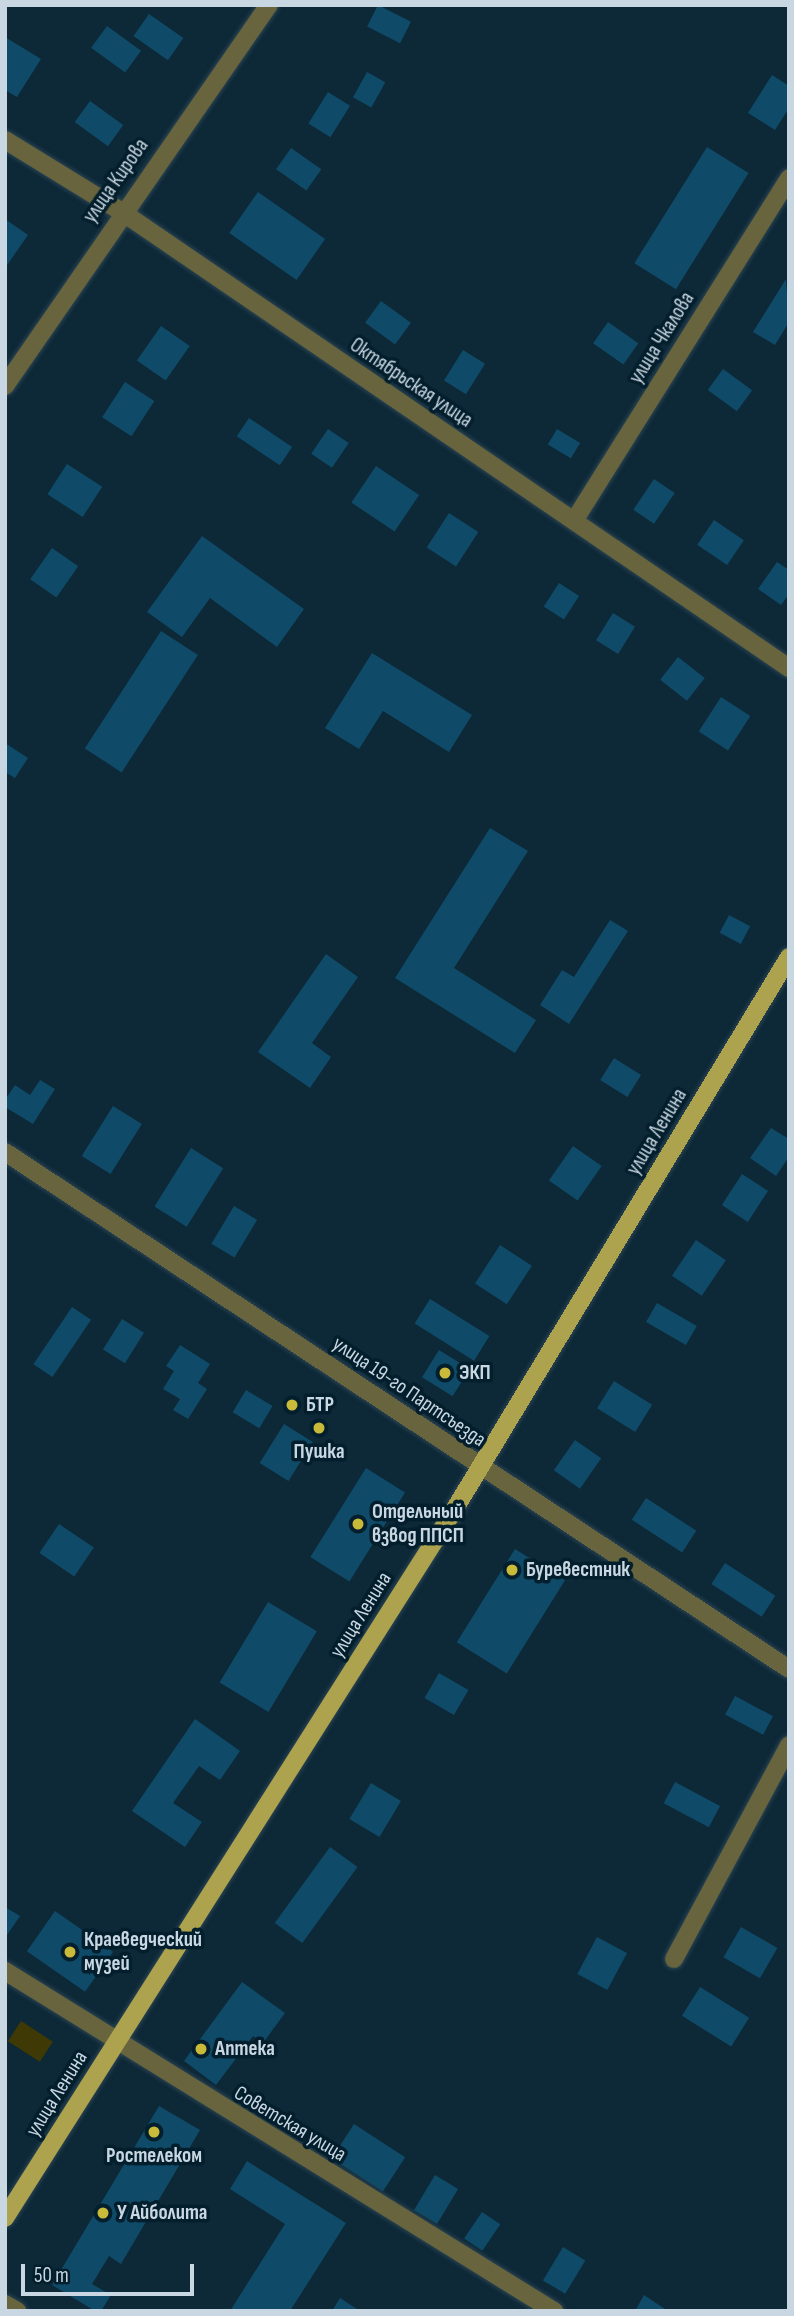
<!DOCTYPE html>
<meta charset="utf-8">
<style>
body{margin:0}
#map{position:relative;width:794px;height:2316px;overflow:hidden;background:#0d2837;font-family:"Sofia Sans Condensed",sans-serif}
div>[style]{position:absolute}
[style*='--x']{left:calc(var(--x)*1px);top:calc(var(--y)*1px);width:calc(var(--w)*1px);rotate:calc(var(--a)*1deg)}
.green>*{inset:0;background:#3f3906;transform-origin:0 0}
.building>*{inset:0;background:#0f4b68;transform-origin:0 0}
.roads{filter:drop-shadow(0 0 2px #2b4452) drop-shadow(0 0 2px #2b4452)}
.minor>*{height:18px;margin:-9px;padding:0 9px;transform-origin:9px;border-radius:9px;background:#68643d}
.major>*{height:18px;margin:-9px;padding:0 9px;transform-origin:9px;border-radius:9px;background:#ada24e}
.dots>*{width:19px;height:19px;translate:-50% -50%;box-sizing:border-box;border:4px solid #031e2c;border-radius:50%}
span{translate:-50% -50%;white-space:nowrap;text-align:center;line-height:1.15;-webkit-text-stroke:7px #031e2c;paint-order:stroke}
.street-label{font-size:21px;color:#c8d7e1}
.poi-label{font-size:21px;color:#c8d7e1;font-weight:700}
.left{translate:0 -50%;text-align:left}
.frame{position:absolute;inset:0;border:7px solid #c8d7e1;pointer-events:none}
.scale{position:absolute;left:21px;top:2264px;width:173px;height:32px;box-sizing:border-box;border:4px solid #c8d7e1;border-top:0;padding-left:9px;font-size:21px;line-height:24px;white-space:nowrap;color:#c8d7e1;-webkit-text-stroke:5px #031e2c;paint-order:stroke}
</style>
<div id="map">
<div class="green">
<i style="left:21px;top:2021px;width:38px;height:24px;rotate:33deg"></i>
</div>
<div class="building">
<i style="left:378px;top:5px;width:37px;height:24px;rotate:27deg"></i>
<i style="left:149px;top:14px;width:42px;height:27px;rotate:35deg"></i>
<i style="left:107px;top:26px;width:42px;height:27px;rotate:36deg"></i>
<i style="clip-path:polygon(5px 37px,41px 59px,17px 97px,5px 90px)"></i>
<i style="left:367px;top:72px;width:21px;height:29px;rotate:29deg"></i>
<i style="clip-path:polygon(772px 75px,789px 86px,789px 108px,775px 130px,748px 113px)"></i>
<i style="left:328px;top:92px;width:26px;height:37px;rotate:32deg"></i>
<i style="left:90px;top:101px;width:41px;height:26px;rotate:36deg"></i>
<i style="left:707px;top:147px;width:49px;height:137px;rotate:32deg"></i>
<i style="left:291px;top:148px;width:37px;height:26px;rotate:35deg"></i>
<i style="left:258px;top:192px;width:82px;height:50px;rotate:35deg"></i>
<i style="clip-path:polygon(5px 219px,28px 235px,5px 268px)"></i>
<i style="clip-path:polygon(786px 279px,789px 322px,775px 345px,753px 332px)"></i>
<i style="left:381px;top:301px;width:37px;height:27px;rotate:36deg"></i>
<i style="left:608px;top:322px;width:37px;height:26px;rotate:35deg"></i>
<i style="left:161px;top:326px;width:35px;height:42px;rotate:35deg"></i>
<i style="left:463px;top:350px;width:26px;height:36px;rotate:32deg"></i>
<i style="left:723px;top:369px;width:36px;height:26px;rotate:36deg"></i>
<i style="left:125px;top:382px;width:35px;height:42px;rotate:33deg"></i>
<i style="left:249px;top:418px;width:52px;height:22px;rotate:34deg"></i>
<i style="left:328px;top:429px;width:25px;height:30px;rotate:34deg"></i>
<i style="left:557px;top:429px;width:27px;height:18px;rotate:31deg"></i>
<i style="left:67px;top:464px;width:42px;height:36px;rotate:33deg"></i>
<i style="left:376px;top:466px;width:52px;height:44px;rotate:34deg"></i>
<i style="left:654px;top:479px;width:25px;height:37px;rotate:34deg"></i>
<i style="left:449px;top:513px;width:35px;height:41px;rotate:33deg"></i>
<i style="left:714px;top:520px;width:36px;height:30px;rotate:34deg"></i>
<i style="clip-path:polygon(202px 536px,304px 609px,277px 647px,210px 598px,182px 637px,147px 612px)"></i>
<i style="left:52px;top:548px;width:32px;height:38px;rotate:35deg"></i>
<i style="clip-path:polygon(777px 562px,789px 570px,789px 594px,781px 605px,758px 589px)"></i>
<i style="left:559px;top:583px;width:24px;height:28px;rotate:33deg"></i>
<i style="left:613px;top:613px;width:26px;height:32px;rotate:32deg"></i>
<i style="left:161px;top:631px;width:44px;height:140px;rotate:33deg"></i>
<i style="clip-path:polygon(372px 653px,472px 715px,449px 752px,383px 711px,359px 749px,325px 728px)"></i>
<i style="left:678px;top:657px;width:34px;height:29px;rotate:38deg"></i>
<i style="left:721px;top:697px;width:35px;height:41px;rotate:33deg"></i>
<i style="clip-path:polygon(5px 743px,28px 758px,15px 778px,5px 772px)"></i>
<i style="clip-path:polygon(490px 828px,528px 851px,454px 968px,536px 1020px,515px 1053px,395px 978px)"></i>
<i style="left:729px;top:915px;width:24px;height:20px;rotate:28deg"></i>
<i style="clip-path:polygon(610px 920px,628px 931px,569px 1024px,540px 1005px,562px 970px,574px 977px)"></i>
<i style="clip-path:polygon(326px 954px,358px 977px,312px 1043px,331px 1057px,310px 1088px,258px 1052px)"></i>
<i style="left:614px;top:1058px;width:32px;height:26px;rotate:32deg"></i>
<i style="clip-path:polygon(40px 1080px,55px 1089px,33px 1124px,5px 1107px,5px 1100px,15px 1085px,30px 1095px)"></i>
<i style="left:113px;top:1106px;width:34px;height:59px;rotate:32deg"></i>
<i style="clip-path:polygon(771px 1128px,789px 1139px,789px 1157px,776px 1176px,750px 1158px)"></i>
<i style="left:573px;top:1146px;width:35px;height:42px;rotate:35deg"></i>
<i style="left:191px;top:1148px;width:38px;height:69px;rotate:32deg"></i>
<i style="left:742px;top:1174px;width:31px;height:37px;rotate:33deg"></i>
<i style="left:234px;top:1206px;width:27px;height:44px;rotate:31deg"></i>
<i style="left:696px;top:1240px;width:36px;height:43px;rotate:34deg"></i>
<i style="left:500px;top:1245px;width:38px;height:46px;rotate:33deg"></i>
<i style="left:430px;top:1299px;width:70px;height:29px;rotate:32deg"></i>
<i style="left:657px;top:1303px;width:46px;height:22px;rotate:30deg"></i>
<i style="left:72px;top:1307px;width:23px;height:69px;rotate:34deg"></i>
<i style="left:122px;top:1319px;width:26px;height:36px;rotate:32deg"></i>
<i style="clip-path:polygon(180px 1345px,210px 1364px,198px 1383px,207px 1389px,188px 1419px,173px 1410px,180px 1399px,163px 1389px,174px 1371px,166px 1366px)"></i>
<i style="left:439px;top:1350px;width:36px;height:32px;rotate:32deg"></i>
<i style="left:614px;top:1381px;width:45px;height:32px;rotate:32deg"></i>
<i style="left:246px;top:1390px;width:31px;height:26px;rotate:31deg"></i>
<i style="left:284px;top:1424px;width:34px;height:46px;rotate:32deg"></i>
<i style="left:575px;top:1440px;width:32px;height:37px;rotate:35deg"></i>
<i style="left:366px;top:1468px;width:46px;height:105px;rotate:32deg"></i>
<i style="left:646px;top:1498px;width:60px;height:26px;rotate:33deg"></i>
<i style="left:59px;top:1524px;width:42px;height:35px;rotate:34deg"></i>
<i style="left:515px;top:1549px;width:59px;height:110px;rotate:32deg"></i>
<i style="left:725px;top:1563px;width:60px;height:25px;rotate:33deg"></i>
<i style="left:268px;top:1602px;width:57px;height:94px;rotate:31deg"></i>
<i style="left:439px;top:1673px;width:34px;height:29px;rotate:30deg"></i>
<i style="left:735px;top:1696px;width:43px;height:21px;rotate:28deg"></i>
<i style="clip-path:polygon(195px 1719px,240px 1751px,220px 1780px,199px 1766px,173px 1803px,202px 1822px,185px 1847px,132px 1811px)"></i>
<i style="left:675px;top:1782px;width:51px;height:24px;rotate:28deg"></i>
<i style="left:371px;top:1783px;width:35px;height:42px;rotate:31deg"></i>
<i style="left:330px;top:1847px;width:34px;height:94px;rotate:36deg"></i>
<i style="clip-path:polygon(5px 1907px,20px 1916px,5px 1938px)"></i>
<i style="left:55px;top:1911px;width:71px;height:49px;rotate:35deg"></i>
<i style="left:741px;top:1927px;width:42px;height:35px;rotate:30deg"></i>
<i style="left:597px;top:1937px;width:34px;height:42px;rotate:28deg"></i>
<i style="clip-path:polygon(242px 1982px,285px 2013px,263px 2043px,253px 2036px,216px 2085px,184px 2061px)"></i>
<i style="left:700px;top:1987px;width:58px;height:34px;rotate:32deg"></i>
<i style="clip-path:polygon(159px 2106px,200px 2130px,121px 2264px,109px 2256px,92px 2284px,111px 2295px,101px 2311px,95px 2311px,52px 2285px)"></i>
<i style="left:354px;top:2124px;width:61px;height:41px;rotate:33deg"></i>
<i style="clip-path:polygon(247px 2161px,346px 2223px,290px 2311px,230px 2311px,285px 2224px,230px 2189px)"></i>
<i style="left:435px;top:2175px;width:27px;height:41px;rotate:31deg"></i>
<i style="left:482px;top:2212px;width:22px;height:32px;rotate:34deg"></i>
<i style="left:563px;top:2247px;width:26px;height:39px;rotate:31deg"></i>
<i style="clip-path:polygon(644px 2295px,668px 2311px,635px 2311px)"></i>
<i style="clip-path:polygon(340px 2298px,360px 2311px,332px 2311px)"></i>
</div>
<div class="roads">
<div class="minor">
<i style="--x:5;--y:140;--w:137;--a:31.6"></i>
<i style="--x:122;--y:212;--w:808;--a:34.36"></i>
<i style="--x:5;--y:386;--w:464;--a:-55.3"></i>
<i style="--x:574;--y:521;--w:405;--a:-57.9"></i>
<i style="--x:5;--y:1152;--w:939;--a:33.4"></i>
<i style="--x:674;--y:1959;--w:243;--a:-61.7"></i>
<i style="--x:5;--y:1971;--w:646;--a:31.77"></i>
<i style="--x:5;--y:2304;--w:14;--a:30"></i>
</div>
<div class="major">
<i style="--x:5;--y:2218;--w:842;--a:-57.61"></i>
<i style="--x:456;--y:1507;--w:643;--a:-58.81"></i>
</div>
</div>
<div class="dots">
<i style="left:445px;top:1373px;background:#caba3a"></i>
<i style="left:292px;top:1405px;background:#caba3a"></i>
<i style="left:319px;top:1428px;background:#caba3a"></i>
<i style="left:358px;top:1524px;background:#caba3a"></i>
<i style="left:512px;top:1570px;background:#caba3a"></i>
<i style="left:70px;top:1952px;background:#caba3a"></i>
<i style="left:201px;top:2049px;background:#caba3a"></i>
<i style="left:154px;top:2132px;background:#caba3a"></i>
<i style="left:103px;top:2213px;background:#caba3a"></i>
</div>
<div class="street-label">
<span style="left:116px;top:181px;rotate:-55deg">улица Кирова</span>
<span style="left:662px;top:338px;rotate:-58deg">улица Чкалова</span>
<span style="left:411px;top:383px;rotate:34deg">Октябрьская улица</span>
<span style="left:657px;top:1132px;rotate:-59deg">улица Ленина</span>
<span style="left:409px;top:1392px;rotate:34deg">улица 19-го Партсъезда</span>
<span style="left:361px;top:1615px;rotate:-58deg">улица Ленина</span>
<span style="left:57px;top:2094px;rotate:-58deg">улица Ленина</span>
<span style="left:290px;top:2124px;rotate:31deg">Советская улица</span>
</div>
<div class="poi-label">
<span class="left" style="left:459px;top:1373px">ЭКП</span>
<span class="left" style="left:306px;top:1405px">БТР</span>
<span style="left:319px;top:1452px">Пушка</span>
<span class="left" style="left:372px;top:1524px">Отдельный<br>взвод ППСП</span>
<span class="left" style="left:526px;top:1570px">Буревестник</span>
<span class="left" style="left:84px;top:1952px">Краеведческий<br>музей</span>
<span class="left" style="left:215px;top:2049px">Аптека</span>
<span style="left:154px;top:2156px">Ростелеком</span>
<span class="left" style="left:117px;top:2213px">У Айболита</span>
</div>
<div class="frame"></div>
<div class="scale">50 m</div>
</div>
